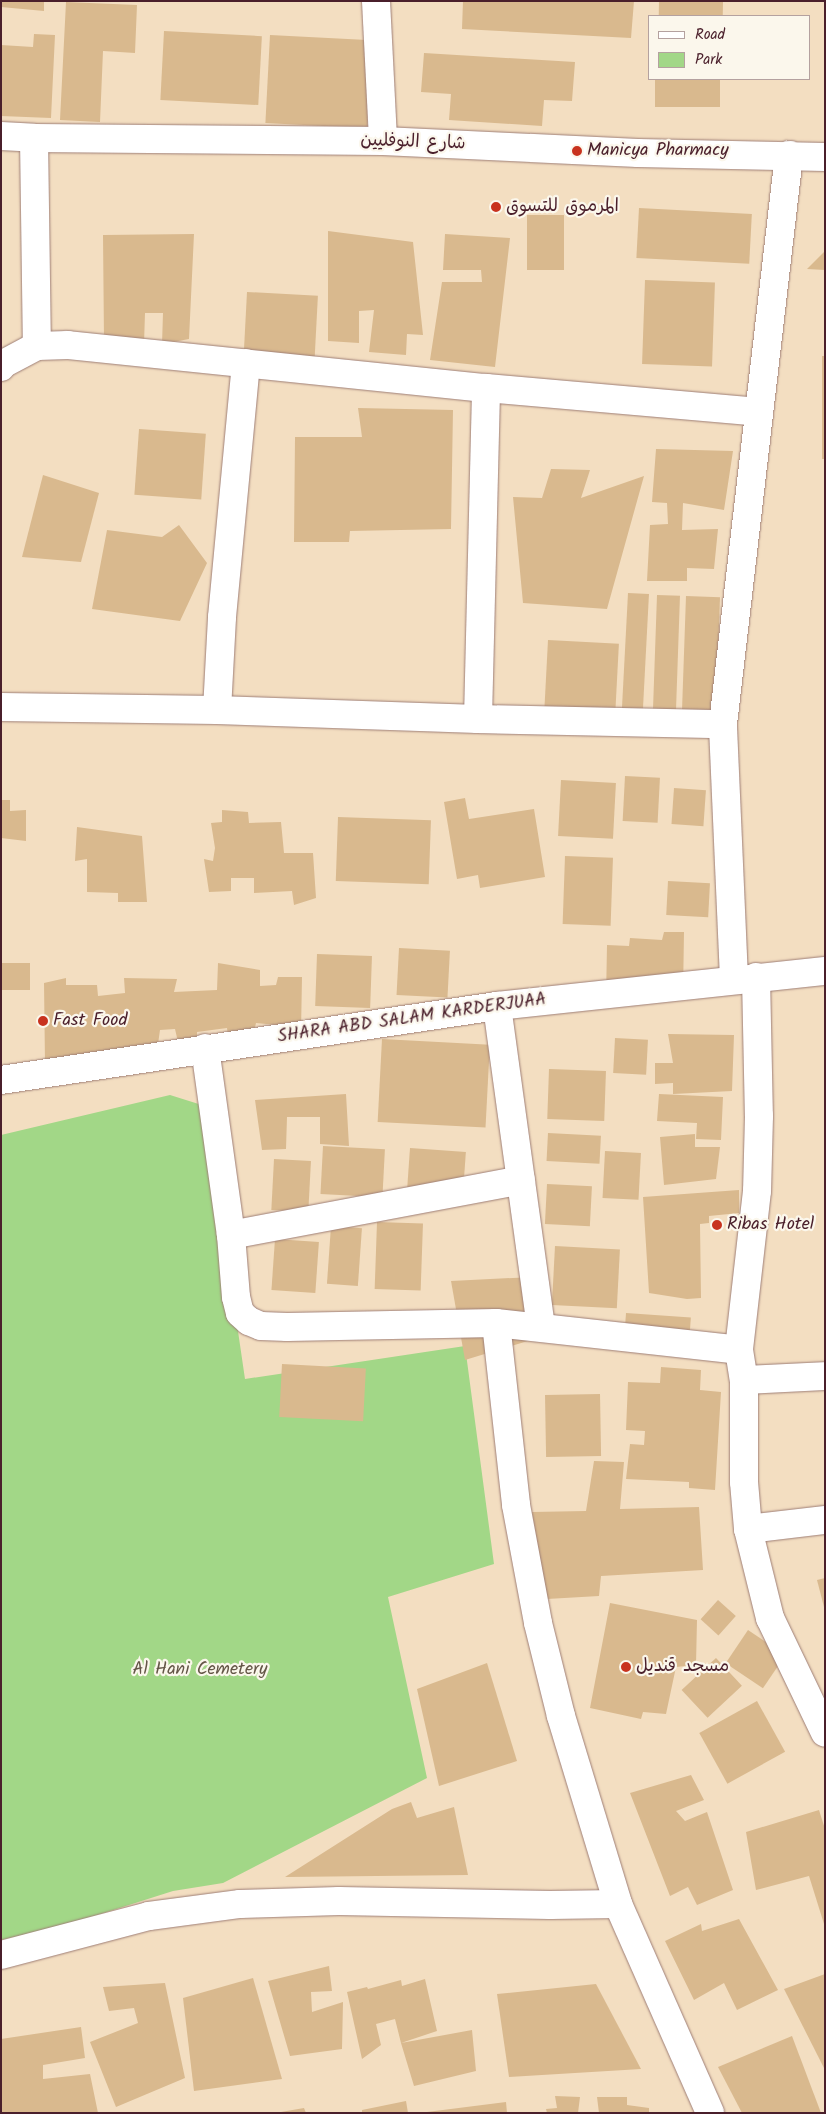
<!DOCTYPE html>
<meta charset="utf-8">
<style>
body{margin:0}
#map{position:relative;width:826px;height:2114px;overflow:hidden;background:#f3dec1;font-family:Kalam,"Playpen Sans Arabic",sans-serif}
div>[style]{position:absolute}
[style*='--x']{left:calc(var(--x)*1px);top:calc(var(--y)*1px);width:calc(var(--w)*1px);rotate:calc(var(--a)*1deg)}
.green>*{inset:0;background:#a2d787}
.building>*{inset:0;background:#d9b98e;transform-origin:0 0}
.roads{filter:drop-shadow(0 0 1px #9e7e76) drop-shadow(0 0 1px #9e7e76)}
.minor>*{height:28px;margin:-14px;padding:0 14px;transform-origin:14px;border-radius:14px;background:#fff}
.major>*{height:28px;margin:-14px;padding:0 14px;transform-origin:14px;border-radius:14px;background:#fff}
.dots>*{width:14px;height:14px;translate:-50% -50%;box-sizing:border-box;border:2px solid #fbf7ec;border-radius:50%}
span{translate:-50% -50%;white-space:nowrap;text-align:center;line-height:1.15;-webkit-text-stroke:4.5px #fbf7ec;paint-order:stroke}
.street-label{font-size:18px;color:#4a1f2b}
.poi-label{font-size:18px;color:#4a1f2b}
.left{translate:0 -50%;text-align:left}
.park-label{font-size:18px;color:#645647}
.frame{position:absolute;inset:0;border:2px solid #4a1f2b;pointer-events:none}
.legend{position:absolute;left:648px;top:15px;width:162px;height:65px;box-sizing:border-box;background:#fbf7ec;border:1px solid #b4a19f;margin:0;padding:6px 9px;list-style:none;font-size:15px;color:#4a1f2b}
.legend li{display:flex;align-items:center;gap:10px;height:25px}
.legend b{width:25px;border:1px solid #b4a19f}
</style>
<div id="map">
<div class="green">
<i style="clip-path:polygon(170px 1095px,205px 1106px,245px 1379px,465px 1346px,494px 1564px,388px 1597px,427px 1778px,223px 1883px,173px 1891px,66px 1925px,1px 1940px,1px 1135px)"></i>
</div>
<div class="building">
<i style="clip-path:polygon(1px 1px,44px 1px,44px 11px,1px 7px)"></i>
<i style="clip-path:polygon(463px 1px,634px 1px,631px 38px,462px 29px)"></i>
<i style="left:659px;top:1px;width:64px;height:15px;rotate:1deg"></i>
<i style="clip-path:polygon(66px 2px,137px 5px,135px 53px,103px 51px,100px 122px,60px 120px)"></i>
<i style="left:164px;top:31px;width:98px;height:69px;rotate:3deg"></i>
<i style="clip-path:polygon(34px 34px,55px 35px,51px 118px,1px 116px,1px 45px,33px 47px)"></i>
<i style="left:270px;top:35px;width:102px;height:88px;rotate:3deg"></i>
<i style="clip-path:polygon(424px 53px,575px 62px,572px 101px,544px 100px,542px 126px,449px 120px,451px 94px,421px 92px)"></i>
<i style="left:655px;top:79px;width:65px;height:28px"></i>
<i style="left:639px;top:208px;width:113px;height:50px;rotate:3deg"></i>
<i style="left:527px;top:215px;width:37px;height:55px"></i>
<i style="clip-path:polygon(328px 231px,413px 242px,423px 335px,407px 334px,406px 355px,369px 352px,374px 310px,359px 311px,359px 343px,328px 341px)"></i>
<i style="clip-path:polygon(194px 234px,189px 339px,162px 344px,163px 313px,145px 313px,144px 344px,104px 340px,103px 235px)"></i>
<i style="clip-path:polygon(445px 234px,510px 238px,495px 367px,430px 360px,442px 282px,482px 282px,481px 270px,443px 270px)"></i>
<i style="clip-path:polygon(825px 251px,825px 270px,807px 269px)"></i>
<i style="left:645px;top:280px;width:70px;height:84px;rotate:2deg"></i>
<i style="left:247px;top:292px;width:71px;height:64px;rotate:3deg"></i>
<i style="left:822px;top:356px;width:3px;height:103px"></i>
<i style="clip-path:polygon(358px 408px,453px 410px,451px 529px,350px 531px,349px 542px,294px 542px,295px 437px,362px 437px)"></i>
<i style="left:139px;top:429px;width:67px;height:66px;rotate:4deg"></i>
<i style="clip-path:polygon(656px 449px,733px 451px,724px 510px,683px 503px,682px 530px,718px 529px,714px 569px,687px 568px,687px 581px,647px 581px,650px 525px,668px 524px,667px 503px,652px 502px)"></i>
<i style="clip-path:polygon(551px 469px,590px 470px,581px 498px,644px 476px,607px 609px,523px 603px,513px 497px,542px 498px)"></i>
<i style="clip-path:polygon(43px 475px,99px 493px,81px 562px,22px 557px)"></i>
<i style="clip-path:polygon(179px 525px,207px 563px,180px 621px,92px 609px,107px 530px,162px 537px)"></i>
<i style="left:628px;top:593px;width:21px;height:118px;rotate:3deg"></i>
<i style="left:657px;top:595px;width:23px;height:116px;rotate:2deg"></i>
<i style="left:686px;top:596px;width:34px;height:115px;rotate:2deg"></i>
<i style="left:548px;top:640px;width:71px;height:70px;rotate:3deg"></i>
<i style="left:625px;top:776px;width:35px;height:45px;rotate:3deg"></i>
<i style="left:561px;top:780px;width:55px;height:56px;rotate:3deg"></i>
<i style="left:674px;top:788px;width:32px;height:36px;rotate:4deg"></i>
<i style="clip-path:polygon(465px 798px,469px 819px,534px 809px,545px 877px,480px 888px,478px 875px,457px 879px,444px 802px)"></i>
<i style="clip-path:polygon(1px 800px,10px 800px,10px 811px,26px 810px,26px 841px,1px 838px)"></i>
<i style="clip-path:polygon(222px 810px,248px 812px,249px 823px,281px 822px,284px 853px,313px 853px,316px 898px,294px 905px,292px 891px,254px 893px,254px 878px,231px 878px,231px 891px,209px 892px,204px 859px,213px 861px,215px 848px,211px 823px,222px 822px)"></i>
<i style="left:338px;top:817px;width:93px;height:64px;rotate:2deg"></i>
<i style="clip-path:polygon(77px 827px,142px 836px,147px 902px,118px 902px,118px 893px,87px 892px,87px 859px,75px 861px)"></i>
<i style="left:565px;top:856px;width:48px;height:68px;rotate:2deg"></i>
<i style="left:668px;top:881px;width:42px;height:34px;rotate:3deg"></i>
<i style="clip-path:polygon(664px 932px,684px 932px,683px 994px,606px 999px,607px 945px,629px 946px,630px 938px,662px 940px)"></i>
<i style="left:399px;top:948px;width:51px;height:47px;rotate:3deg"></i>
<i style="left:317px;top:954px;width:55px;height:52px;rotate:2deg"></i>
<i style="left:1px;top:963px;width:29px;height:27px"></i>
<i style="clip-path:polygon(218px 963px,260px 970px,260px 986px,276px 985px,278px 977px,302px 977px,301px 1032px,276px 1033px,277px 1025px,256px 1023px,253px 1037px,228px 1037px,227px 1028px,197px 1032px,197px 1042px,178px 1042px,175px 1029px,160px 1030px,157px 1051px,45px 1063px,44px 983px,66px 978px,66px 985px,97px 985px,98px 996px,125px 993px,124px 978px,177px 979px,174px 992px,217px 990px)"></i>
<i style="clip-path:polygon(668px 1034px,734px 1035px,732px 1091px,673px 1094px,673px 1083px,655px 1084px,655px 1063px,673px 1063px)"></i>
<i style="left:615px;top:1038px;width:33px;height:35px;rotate:3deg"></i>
<i style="left:382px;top:1039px;width:108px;height:83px;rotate:3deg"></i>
<i style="left:549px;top:1069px;width:57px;height:50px;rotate:2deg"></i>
<i style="clip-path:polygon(346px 1094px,349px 1146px,320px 1144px,320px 1117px,287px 1117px,286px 1149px,262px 1150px,255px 1100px)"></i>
<i style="clip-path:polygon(659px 1094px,723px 1097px,721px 1140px,696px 1139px,697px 1123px,657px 1121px)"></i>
<i style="left:548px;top:1133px;width:53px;height:28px;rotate:3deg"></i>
<i style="clip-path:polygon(695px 1134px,695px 1147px,720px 1147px,716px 1179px,664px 1185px,660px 1137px)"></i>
<i style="left:323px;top:1146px;width:62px;height:48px;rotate:3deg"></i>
<i style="left:410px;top:1148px;width:56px;height:46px;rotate:4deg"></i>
<i style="left:605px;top:1151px;width:36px;height:47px;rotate:3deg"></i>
<i style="left:274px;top:1159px;width:37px;height:51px;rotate:3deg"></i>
<i style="left:547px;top:1184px;width:45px;height:40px;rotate:3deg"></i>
<i style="clip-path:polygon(739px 1190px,739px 1213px,709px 1216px,709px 1223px,700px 1224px,701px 1298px,687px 1299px,649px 1293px,643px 1197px)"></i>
<i style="left:377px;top:1222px;width:46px;height:67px;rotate:2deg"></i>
<i style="left:331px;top:1226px;width:31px;height:58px;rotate:4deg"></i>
<i style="left:275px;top:1239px;width:44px;height:51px;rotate:4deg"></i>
<i style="left:555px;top:1246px;width:65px;height:59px;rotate:3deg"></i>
<i style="clip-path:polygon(533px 1277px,554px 1333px,465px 1360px,451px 1281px)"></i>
<i style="left:626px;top:1313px;width:65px;height:31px;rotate:4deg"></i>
<i style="left:282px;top:1364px;width:84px;height:53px;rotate:3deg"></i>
<i style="clip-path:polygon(661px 1367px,701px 1370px,700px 1390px,721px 1392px,715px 1490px,689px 1488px,689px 1482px,626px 1479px,630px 1444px,644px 1445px,645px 1431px,626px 1430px,628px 1382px,660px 1383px)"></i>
<i style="left:600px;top:1394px;width:62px;height:55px;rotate:89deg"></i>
<i style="clip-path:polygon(594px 1461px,624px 1462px,620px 1509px,699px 1507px,703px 1570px,601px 1576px,599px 1596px,547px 1599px,532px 1512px,586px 1511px)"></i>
<i style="clip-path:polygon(825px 1578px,825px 1607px,824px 1607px,817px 1580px)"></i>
<i style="left:718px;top:1600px;width:24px;height:26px;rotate:42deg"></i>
<i style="clip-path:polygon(610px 1603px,697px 1620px,696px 1665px,676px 1667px,666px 1714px,643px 1712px,641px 1719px,590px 1708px)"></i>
<i style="left:748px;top:1630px;width:45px;height:40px;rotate:34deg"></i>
<i style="left:716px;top:1658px;width:38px;height:47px;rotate:47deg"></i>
<i style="clip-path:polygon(487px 1663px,517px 1761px,439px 1786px,417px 1689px)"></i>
<i style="left:757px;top:1701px;width:58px;height:66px;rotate:61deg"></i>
<i style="clip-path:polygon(691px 1775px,704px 1800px,676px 1811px,685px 1821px,707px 1812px,733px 1890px,697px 1905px,688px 1887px,670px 1896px,630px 1793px)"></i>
<i style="clip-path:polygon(411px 1802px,417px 1818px,454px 1807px,468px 1875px,285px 1877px,392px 1809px)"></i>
<i style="clip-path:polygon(819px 1810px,825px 1829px,824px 1924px,809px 1876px,756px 1890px,746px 1832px)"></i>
<i style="clip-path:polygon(739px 1919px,778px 1990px,737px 2010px,724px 1983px,694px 2000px,665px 1941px,701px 1924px,702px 1931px)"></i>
<i style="clip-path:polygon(329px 1966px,332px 1991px,311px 1992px,312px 2012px,343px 2002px,342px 2049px,290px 2056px,268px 1981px)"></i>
<i style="clip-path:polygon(825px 1974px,825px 2070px,784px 1989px)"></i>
<i style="clip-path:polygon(253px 1978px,282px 2079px,194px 2091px,183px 1998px)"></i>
<i style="clip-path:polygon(425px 1979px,437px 2031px,401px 2043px,472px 2030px,476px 2071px,414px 2086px,401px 2043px,395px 2019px,376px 2024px,381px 2045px,362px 2059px,347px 1992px,367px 1987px,368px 1989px,401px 1980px,402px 1986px)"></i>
<i style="clip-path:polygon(165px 1983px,185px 2078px,116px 2107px,90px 2042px,138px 2023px,134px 2008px,109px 2011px,103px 1987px)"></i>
<i style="clip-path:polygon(596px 1984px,641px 2069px,509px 2077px,497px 1994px)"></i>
<i style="clip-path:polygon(81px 2027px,85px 2058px,43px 2065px,43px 2079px,90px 2074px,98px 2113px,1px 2113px,1px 2039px)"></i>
<i style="clip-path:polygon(792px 2036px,821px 2113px,742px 2113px,718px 2067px)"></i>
<i style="clip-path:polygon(555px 2096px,580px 2097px,578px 2113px,547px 2113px,546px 2109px,557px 2108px)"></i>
<i style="clip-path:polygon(597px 2097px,627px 2097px,627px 2105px,649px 2108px,649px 2113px,599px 2113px)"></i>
<i style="clip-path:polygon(406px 2101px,408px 2113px,362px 2113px,362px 2110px)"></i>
<i style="clip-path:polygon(506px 2102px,507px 2113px,427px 2113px,427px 2112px)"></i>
<i style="clip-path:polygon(304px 2108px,306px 2113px,281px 2113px,281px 2112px)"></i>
</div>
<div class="roads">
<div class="minor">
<i style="--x:376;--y:1;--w:140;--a:87.1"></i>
<i style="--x:34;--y:138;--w:208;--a:89.2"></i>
<i style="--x:1;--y:367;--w:4;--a:-56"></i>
<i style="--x:3;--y:364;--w:38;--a:-28"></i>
<i style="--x:37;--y:346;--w:31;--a:-2"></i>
<i style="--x:68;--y:345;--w:420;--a:5.9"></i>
<i style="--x:486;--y:388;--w:274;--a:5"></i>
<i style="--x:1;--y:707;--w:216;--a:0.8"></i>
<i style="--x:217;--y:710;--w:261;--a:2"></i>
<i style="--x:478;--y:719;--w:245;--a:1.2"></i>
<i style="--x:217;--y:710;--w:93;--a:-86.9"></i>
<i style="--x:222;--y:617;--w:255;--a:-84.6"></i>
<i style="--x:478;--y:719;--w:331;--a:-88.6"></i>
<i style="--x:756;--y:977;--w:139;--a:88.8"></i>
<i style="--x:759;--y:1116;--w:75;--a:91.5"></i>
<i style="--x:757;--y:1191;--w:160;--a:96.5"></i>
<i style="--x:739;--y:1350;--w:30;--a:81"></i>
<i style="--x:744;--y:1380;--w:102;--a:90"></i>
<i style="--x:744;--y:1482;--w:47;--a:85.1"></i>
<i style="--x:748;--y:1529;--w:92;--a:76.1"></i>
<i style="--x:770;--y:1618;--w:127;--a:64.4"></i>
<i style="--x:734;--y:979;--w:255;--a:-92.5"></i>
<i style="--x:723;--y:724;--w:573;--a:-83.38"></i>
<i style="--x:497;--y:1006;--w:324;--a:82.2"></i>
<i style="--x:205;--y:1048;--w:189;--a:82.1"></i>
<i style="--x:231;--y:1235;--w:62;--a:85.4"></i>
<i style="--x:236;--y:1297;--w:16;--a:76"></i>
<i style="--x:240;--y:1313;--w:12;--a:42"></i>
<i style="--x:249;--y:1321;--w:13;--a:23"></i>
<i style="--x:261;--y:1326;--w:26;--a:2"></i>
<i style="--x:287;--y:1327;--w:209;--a:-1.1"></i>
<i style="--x:496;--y:1323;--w:244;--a:6.3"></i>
<i style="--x:1;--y:1080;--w:501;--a:-8.49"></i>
<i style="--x:497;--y:1006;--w:330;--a:-6.1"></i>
<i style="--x:231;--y:1235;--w:295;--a:-10.7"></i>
<i style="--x:496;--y:1323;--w:183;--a:83.7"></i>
<i style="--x:516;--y:1505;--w:120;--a:79.4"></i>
<i style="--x:538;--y:1623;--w:96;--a:76.1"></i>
<i style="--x:561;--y:1716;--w:196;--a:73.1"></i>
<i style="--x:618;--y:1904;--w:228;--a:66.2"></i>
<i style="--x:744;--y:1380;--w:81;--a:-2.8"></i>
<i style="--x:748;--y:1529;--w:78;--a:-6.7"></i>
<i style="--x:1;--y:1955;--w:153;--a:-14.8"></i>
<i style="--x:149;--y:1916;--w:92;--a:-7.5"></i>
<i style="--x:240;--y:1904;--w:99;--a:-1.7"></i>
<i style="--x:339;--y:1901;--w:211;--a:1.1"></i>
<i style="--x:550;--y:1905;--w:68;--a:-0.8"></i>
</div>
<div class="major">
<i style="--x:1;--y:136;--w:33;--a:3"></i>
<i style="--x:34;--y:138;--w:349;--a:0.5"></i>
<i style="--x:383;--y:141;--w:255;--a:2.7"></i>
<i style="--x:638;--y:153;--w:187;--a:1.2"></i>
</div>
</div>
<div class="dots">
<i style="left:577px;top:151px;background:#c8321e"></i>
<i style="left:496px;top:207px;background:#c8321e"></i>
<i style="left:43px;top:1021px;background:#c8321e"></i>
<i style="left:717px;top:1225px;background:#c8321e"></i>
<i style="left:626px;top:1667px;background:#c8321e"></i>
</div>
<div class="street-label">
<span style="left:413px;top:143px;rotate:2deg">شارع النوفليين</span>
<span style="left:412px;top:1019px;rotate:-8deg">SHARA ABD SALAM KARDERJUAA</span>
</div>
<div class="poi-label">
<span class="left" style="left:587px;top:151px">Manicya Pharmacy</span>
<span class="left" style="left:506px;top:207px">المرموق للتسوق</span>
<span class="left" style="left:53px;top:1021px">Fast Food</span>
<span class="left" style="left:727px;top:1225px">Ribas Hotel</span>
<span class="left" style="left:636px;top:1667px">مسجد قنديل</span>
</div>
<div class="park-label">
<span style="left:200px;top:1670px">Al Hani Cemetery</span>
</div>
<div class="frame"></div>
<ul class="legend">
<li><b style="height:6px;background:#fff"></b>Road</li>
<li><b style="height:14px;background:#a2d787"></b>Park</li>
</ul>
</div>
